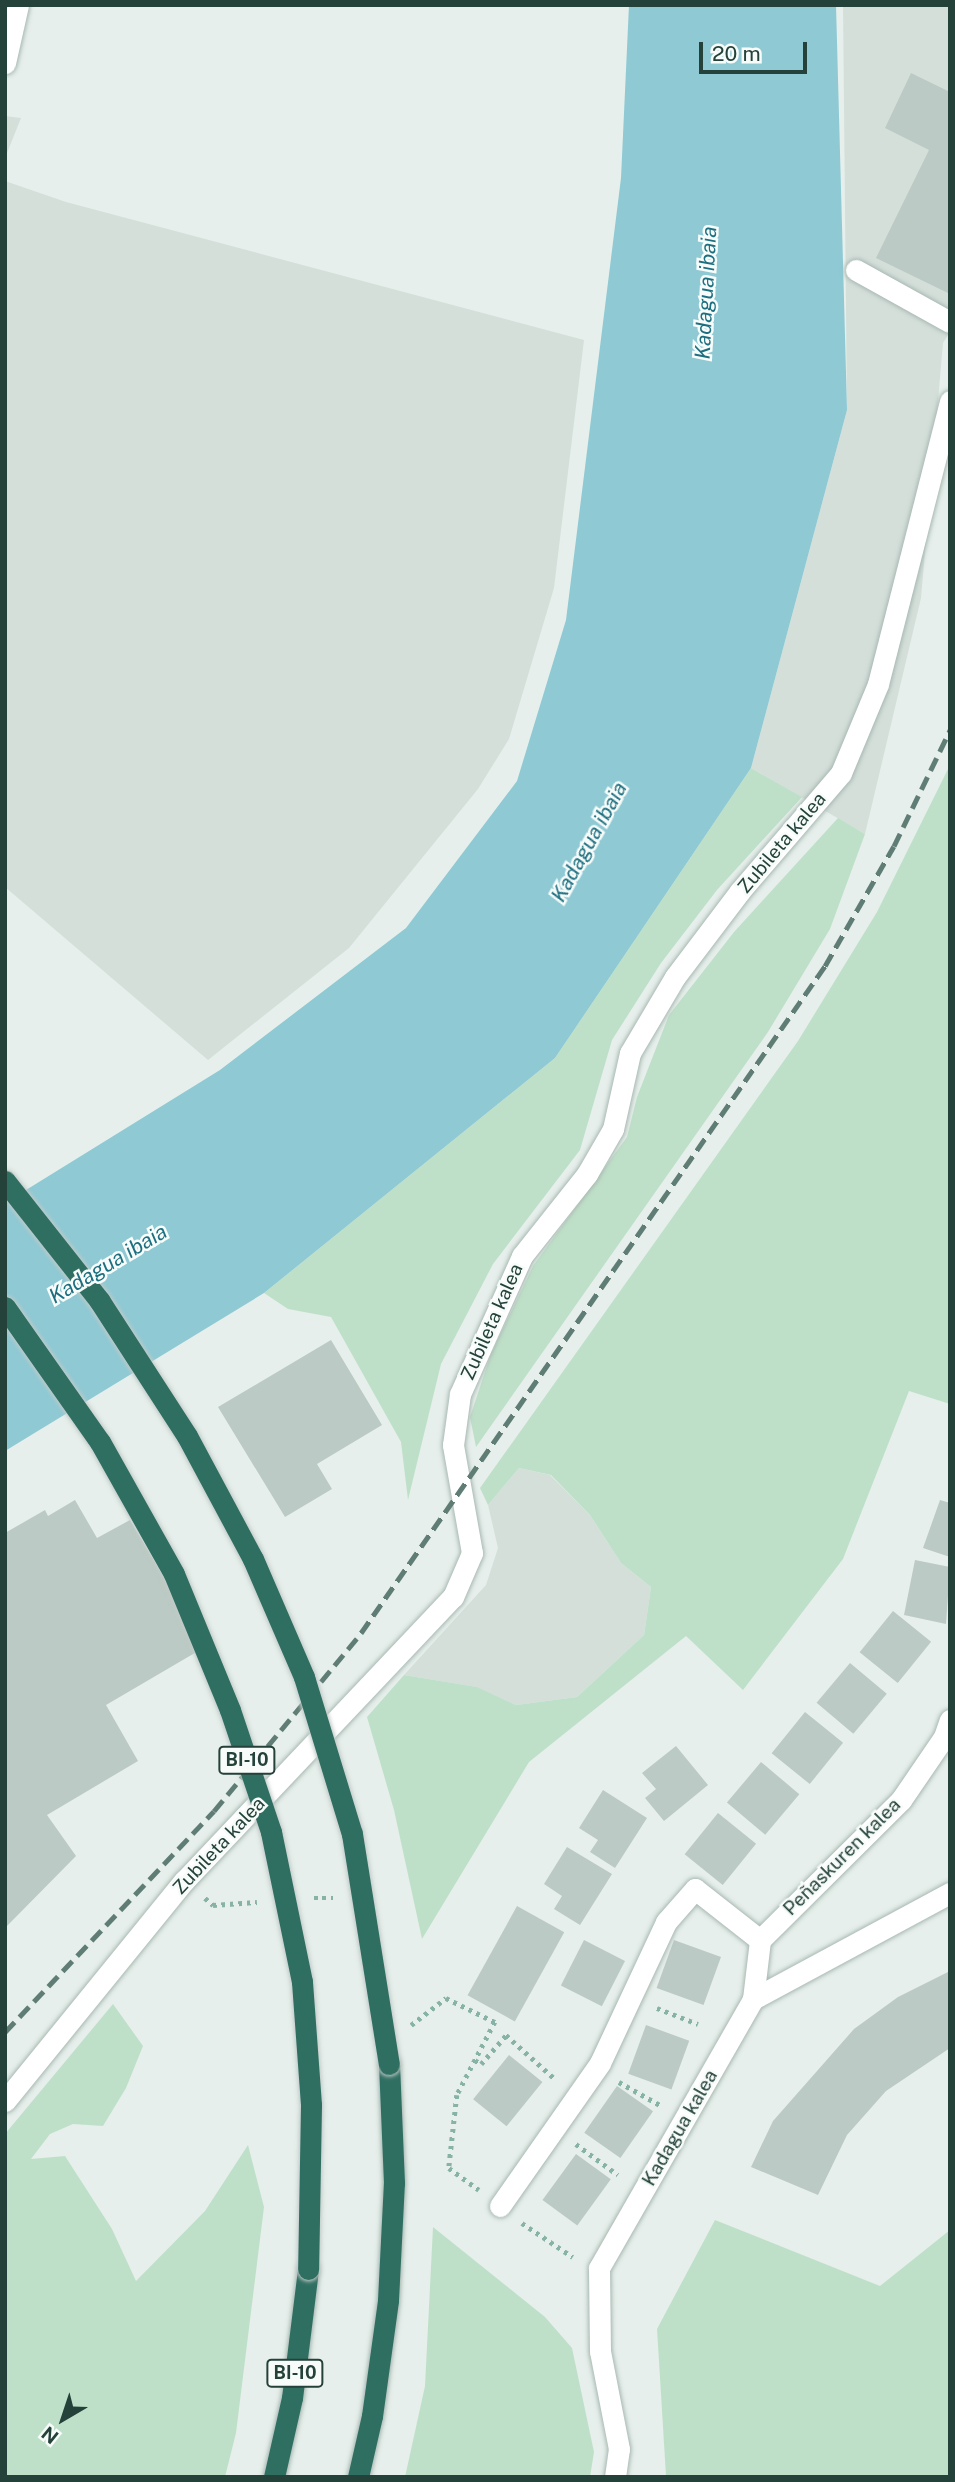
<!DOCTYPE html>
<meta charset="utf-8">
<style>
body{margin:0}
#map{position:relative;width:955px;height:2482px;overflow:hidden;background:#e6efeb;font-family:"Public Sans",sans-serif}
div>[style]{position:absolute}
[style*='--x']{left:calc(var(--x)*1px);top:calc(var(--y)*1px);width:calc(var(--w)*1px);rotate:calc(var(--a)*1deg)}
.built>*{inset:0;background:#d4dfda}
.green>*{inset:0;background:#bfe0c8}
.water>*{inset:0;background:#8ec9d4}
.building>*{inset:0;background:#bbcac4;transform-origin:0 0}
.path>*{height:4.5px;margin-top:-2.25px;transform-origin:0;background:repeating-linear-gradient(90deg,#86b3a5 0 3.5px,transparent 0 8.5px)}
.roads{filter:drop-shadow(0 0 2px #a8b8b2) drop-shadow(0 0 2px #a8b8b2)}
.street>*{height:21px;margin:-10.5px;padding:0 10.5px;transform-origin:10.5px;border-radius:10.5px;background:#fff}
.secondary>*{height:21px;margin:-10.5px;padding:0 10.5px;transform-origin:10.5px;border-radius:10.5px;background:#fff}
.highway>*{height:21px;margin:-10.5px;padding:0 10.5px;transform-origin:10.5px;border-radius:10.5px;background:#2f6f62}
.rail>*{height:5px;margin-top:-2.5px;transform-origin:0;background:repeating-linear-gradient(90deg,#5f7d75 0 14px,transparent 0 21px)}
.bridges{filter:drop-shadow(0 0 2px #c2cac8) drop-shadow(0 0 2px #c2cac8)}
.highway-bridge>*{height:21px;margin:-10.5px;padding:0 10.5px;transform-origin:10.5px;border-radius:10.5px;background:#2f6f62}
span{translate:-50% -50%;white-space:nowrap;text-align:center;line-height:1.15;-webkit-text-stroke:5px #f7fbf9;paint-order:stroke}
.shield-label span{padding:2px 5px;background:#f7fbf9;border:2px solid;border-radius:5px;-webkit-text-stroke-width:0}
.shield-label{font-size:18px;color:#24423a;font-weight:700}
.street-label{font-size:19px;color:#24423a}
.water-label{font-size:21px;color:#1c6f80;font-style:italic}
.frame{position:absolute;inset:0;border:7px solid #24423a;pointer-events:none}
.north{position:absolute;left:28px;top:2384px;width:70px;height:70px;-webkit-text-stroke:5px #f7fbf9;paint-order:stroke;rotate:219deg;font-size:19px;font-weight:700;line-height:28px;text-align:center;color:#24423a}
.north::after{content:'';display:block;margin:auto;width:24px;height:32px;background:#24423a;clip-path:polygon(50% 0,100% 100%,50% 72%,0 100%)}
.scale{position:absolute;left:699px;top:42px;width:108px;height:32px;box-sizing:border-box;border:4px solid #24423a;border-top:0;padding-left:9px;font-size:21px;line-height:24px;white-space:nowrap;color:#24423a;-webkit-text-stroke:5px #f7fbf9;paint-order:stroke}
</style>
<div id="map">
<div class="built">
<i style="clip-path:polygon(843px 5px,950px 5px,950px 332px,943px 343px,921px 598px,865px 834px,751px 768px,847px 410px)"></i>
<i style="clip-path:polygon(5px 116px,21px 118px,5px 158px)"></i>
<i style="clip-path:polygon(5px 181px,66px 202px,584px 340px,554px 588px,509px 739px,478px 789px,349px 948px,208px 1060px,5px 887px)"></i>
<i style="clip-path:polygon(519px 1468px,550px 1475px,590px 1515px,621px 1563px,651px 1587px,644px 1635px,577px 1697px,516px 1705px,476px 1687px,404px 1675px,486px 1585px,498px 1548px,488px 1505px)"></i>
</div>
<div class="green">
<i style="clip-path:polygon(950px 765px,950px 1404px,909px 1391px,843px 1559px,743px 1690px,686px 1636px,529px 1762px,422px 1939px,394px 1810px,367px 1717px,404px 1675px,477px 1687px,516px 1705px,577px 1697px,644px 1635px,651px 1587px,621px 1563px,590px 1515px,551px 1475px,519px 1468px,488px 1505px,480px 1488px,798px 1041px,877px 912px)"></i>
<i style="clip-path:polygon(751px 768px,802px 797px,717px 890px,661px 963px,612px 1040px,580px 1150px,493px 1264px,441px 1364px,408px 1500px,401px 1442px,331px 1317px,288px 1309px,264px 1293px,555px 1058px)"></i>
<i style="clip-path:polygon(838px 818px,865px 834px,830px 929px,768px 1032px,476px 1447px,470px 1417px,491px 1354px,533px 1266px,627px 1137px,637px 1097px,669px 1015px,734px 932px)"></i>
<i style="clip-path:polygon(113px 2004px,143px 2046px,126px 2088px,103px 2126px,73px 2124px,50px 2134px,31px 2159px,65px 2156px,112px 2229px,136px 2281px,205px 2211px,248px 2145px,264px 2207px,236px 2433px,225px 2477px,5px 2477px,5px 2134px)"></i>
<i style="clip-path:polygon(715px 2220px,880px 2286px,950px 2230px,950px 2477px,666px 2476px,657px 2329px)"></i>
<i style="clip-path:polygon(433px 2227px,545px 2317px,572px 2348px,594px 2452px,590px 2477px,405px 2477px,425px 2386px)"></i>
</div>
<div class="water">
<i style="clip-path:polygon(629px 5px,836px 5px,847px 410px,751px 768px,555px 1058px,264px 1293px,5px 1451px,5px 1203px,220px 1070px,406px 928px,517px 781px,566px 620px,621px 178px)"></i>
</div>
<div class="building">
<i style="clip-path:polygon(911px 73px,950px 92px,950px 294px,876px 258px,929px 150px,885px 128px)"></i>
<i style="clip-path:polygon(331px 1340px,382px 1425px,317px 1464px,332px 1489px,285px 1517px,218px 1407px)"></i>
<i style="clip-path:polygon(75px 1500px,97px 1538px,130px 1520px,205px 1647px,106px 1705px,138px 1761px,47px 1815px,76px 1856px,5px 1928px,5px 1533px,45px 1510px,48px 1516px)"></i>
<i style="clip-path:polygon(940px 1500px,950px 1503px,950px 1557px,923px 1548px)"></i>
<i style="clip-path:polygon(915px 1560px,950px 1567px,946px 1624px,904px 1615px)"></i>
<i style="left:893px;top:1611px;width:49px;height:53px;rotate:39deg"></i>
<i style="left:850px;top:1663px;width:48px;height:52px;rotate:40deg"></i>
<i style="left:805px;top:1712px;width:49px;height:53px;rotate:39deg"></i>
<i style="clip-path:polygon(676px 1746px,708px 1785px,664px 1821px,645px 1798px,656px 1789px,642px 1773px)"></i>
<i style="left:761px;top:1762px;width:50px;height:53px;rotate:40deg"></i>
<i style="clip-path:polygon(603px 1790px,647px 1818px,615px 1868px,590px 1852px,598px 1840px,579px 1828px)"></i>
<i style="left:718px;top:1813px;width:49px;height:53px;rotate:39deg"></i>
<i style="clip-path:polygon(567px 1847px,612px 1874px,580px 1925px,554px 1909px,562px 1896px,544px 1884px)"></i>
<i style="left:517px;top:1906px;width:54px;height:102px;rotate:29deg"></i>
<i style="left:584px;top:1940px;width:46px;height:51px;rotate:27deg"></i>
<i style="left:674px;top:1940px;width:50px;height:51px;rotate:20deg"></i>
<i style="clip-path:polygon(950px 1971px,950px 2048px,886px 2091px,847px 2135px,818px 2195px,751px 2167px,773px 2121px,854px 2029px,898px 1997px)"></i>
<i style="left:646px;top:2025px;width:46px;height:52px;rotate:20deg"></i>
<i style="left:509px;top:2055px;width:43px;height:57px;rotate:39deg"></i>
<i style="left:617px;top:2086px;width:44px;height:57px;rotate:35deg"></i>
<i style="left:576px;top:2154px;width:43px;height:57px;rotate:36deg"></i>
</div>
<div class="path">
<i style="--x:205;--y:1898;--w:11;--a:41"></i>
<i style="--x:213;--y:1905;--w:44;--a:-3.9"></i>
<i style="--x:314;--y:1898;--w:19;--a:0"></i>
<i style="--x:657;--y:2008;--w:44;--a:21.3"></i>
<i style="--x:411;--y:2025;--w:44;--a:-37.6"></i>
<i style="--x:446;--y:1998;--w:55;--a:26.1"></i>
<i style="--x:495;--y:2022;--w:82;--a:117.5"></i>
<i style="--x:457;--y:2095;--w:73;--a:96.3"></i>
<i style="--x:449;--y:2168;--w:37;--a:36"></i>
<i style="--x:475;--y:2060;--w:7;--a:34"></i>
<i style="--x:481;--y:2064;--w:38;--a:-49"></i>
<i style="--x:506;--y:2035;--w:64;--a:41.9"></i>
<i style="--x:619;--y:2082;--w:47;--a:29.3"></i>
<i style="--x:576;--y:2144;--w:52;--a:36.4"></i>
<i style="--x:522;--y:2223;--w:61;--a:33.7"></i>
</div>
<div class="roads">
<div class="street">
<i style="--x:5;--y:63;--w:59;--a:-77.4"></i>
<i style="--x:856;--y:270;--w:107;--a:29"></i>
<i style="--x:753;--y:1999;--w:59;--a:-83.2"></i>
<i style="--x:760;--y:1940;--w:199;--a:-44.8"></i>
<i style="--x:901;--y:1800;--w:76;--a:-55.7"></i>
<i style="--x:944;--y:1737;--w:18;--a:-71"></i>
<i style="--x:500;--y:2206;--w:174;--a:-55"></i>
<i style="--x:600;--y:2063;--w:156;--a:-64.9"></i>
<i style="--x:666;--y:1922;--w:44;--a:-48.7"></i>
<i style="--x:695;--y:1889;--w:83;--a:38.1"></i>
<i style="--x:615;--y:2477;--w:28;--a:-82"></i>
<i style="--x:619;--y:2449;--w:100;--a:-101"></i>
<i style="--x:600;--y:2351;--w:83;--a:-90.7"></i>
<i style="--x:599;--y:2268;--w:310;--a:-60.2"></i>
<i style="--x:753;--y:1999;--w:224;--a:-28.3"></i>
</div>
<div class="secondary">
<i style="--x:5;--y:2101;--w:284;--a:-50.9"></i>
<i style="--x:184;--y:1881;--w:391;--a:-46.6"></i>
<i style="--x:453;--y:1597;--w:48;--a:-66.6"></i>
<i style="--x:472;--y:1553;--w:110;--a:-100"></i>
<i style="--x:453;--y:1445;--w:51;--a:-82.2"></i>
<i style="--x:460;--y:1394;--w:151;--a:-65.8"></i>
<i style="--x:522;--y:1256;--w:105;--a:-51.6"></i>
<i style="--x:587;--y:1174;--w:52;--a:-60"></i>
<i style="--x:613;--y:1129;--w:78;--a:-77.4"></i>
<i style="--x:630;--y:1053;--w:88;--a:-59.4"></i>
<i style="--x:675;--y:977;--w:108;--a:-52.9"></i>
<i style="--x:740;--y:891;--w:155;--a:-49.4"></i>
<i style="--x:841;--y:773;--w:96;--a:-67.4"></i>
<i style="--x:878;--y:684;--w:292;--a:-75.7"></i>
</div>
<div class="highway">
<i style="--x:274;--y:2477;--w:81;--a:-77.2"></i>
<i style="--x:292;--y:2398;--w:130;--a:-82.9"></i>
<i style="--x:358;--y:2477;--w:63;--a:-77.1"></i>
<i style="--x:372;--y:2416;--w:117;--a:-82.1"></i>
<i style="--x:388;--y:2300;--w:117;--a:-87.1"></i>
<i style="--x:394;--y:2183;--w:119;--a:-92.4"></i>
</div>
</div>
<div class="rail">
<i style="--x:5;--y:2032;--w:304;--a:-46.6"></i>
<i style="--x:214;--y:1811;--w:231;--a:-50.4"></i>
<i style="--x:361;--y:1633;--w:813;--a:-55.18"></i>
<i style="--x:825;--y:966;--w:138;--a:-60.1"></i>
<i style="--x:894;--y:846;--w:129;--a:-64.2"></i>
</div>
<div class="bridges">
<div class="highway-bridge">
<i style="--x:5;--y:1181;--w:152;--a:51.7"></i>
<i style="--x:99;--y:1300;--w:162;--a:57.1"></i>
<i style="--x:187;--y:1436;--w:140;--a:61.8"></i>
<i style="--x:253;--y:1559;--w:129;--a:66.6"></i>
<i style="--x:304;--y:1677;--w:164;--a:73"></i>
<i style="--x:352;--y:1834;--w:233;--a:80.9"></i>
<i style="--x:5;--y:1307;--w:165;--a:54.9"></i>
<i style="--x:100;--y:1442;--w:151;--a:60.7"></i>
<i style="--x:174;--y:1574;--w:147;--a:67.6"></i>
<i style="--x:230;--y:1710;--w:129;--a:71.4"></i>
<i style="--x:271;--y:1832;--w:153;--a:78.3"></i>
<i style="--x:302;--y:1982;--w:123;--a:85.8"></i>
<i style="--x:311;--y:2105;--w:164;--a:91"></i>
</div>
</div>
<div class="shield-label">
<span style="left:247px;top:1760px">BI-10</span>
<span style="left:295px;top:2373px">BI-10</span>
</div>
<div class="street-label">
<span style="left:782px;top:843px;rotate:-50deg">Zubileta kalea</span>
<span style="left:492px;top:1322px;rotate:-66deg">Zubileta kalea</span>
<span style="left:219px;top:1846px;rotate:-47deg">Zubileta kalea</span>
<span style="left:842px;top:1857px;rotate:-45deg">Peñaskuren kalea</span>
<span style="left:680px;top:2128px;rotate:-60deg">Kadagua kalea</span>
</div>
<div class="water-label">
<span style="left:706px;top:293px;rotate:-87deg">Kadagua ibaia</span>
<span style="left:589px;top:842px;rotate:-61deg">Kadagua ibaia</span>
<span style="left:108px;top:1264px;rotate:-31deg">Kadagua ibaia</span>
</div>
<div class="frame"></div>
<div class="north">N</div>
<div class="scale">20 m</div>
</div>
